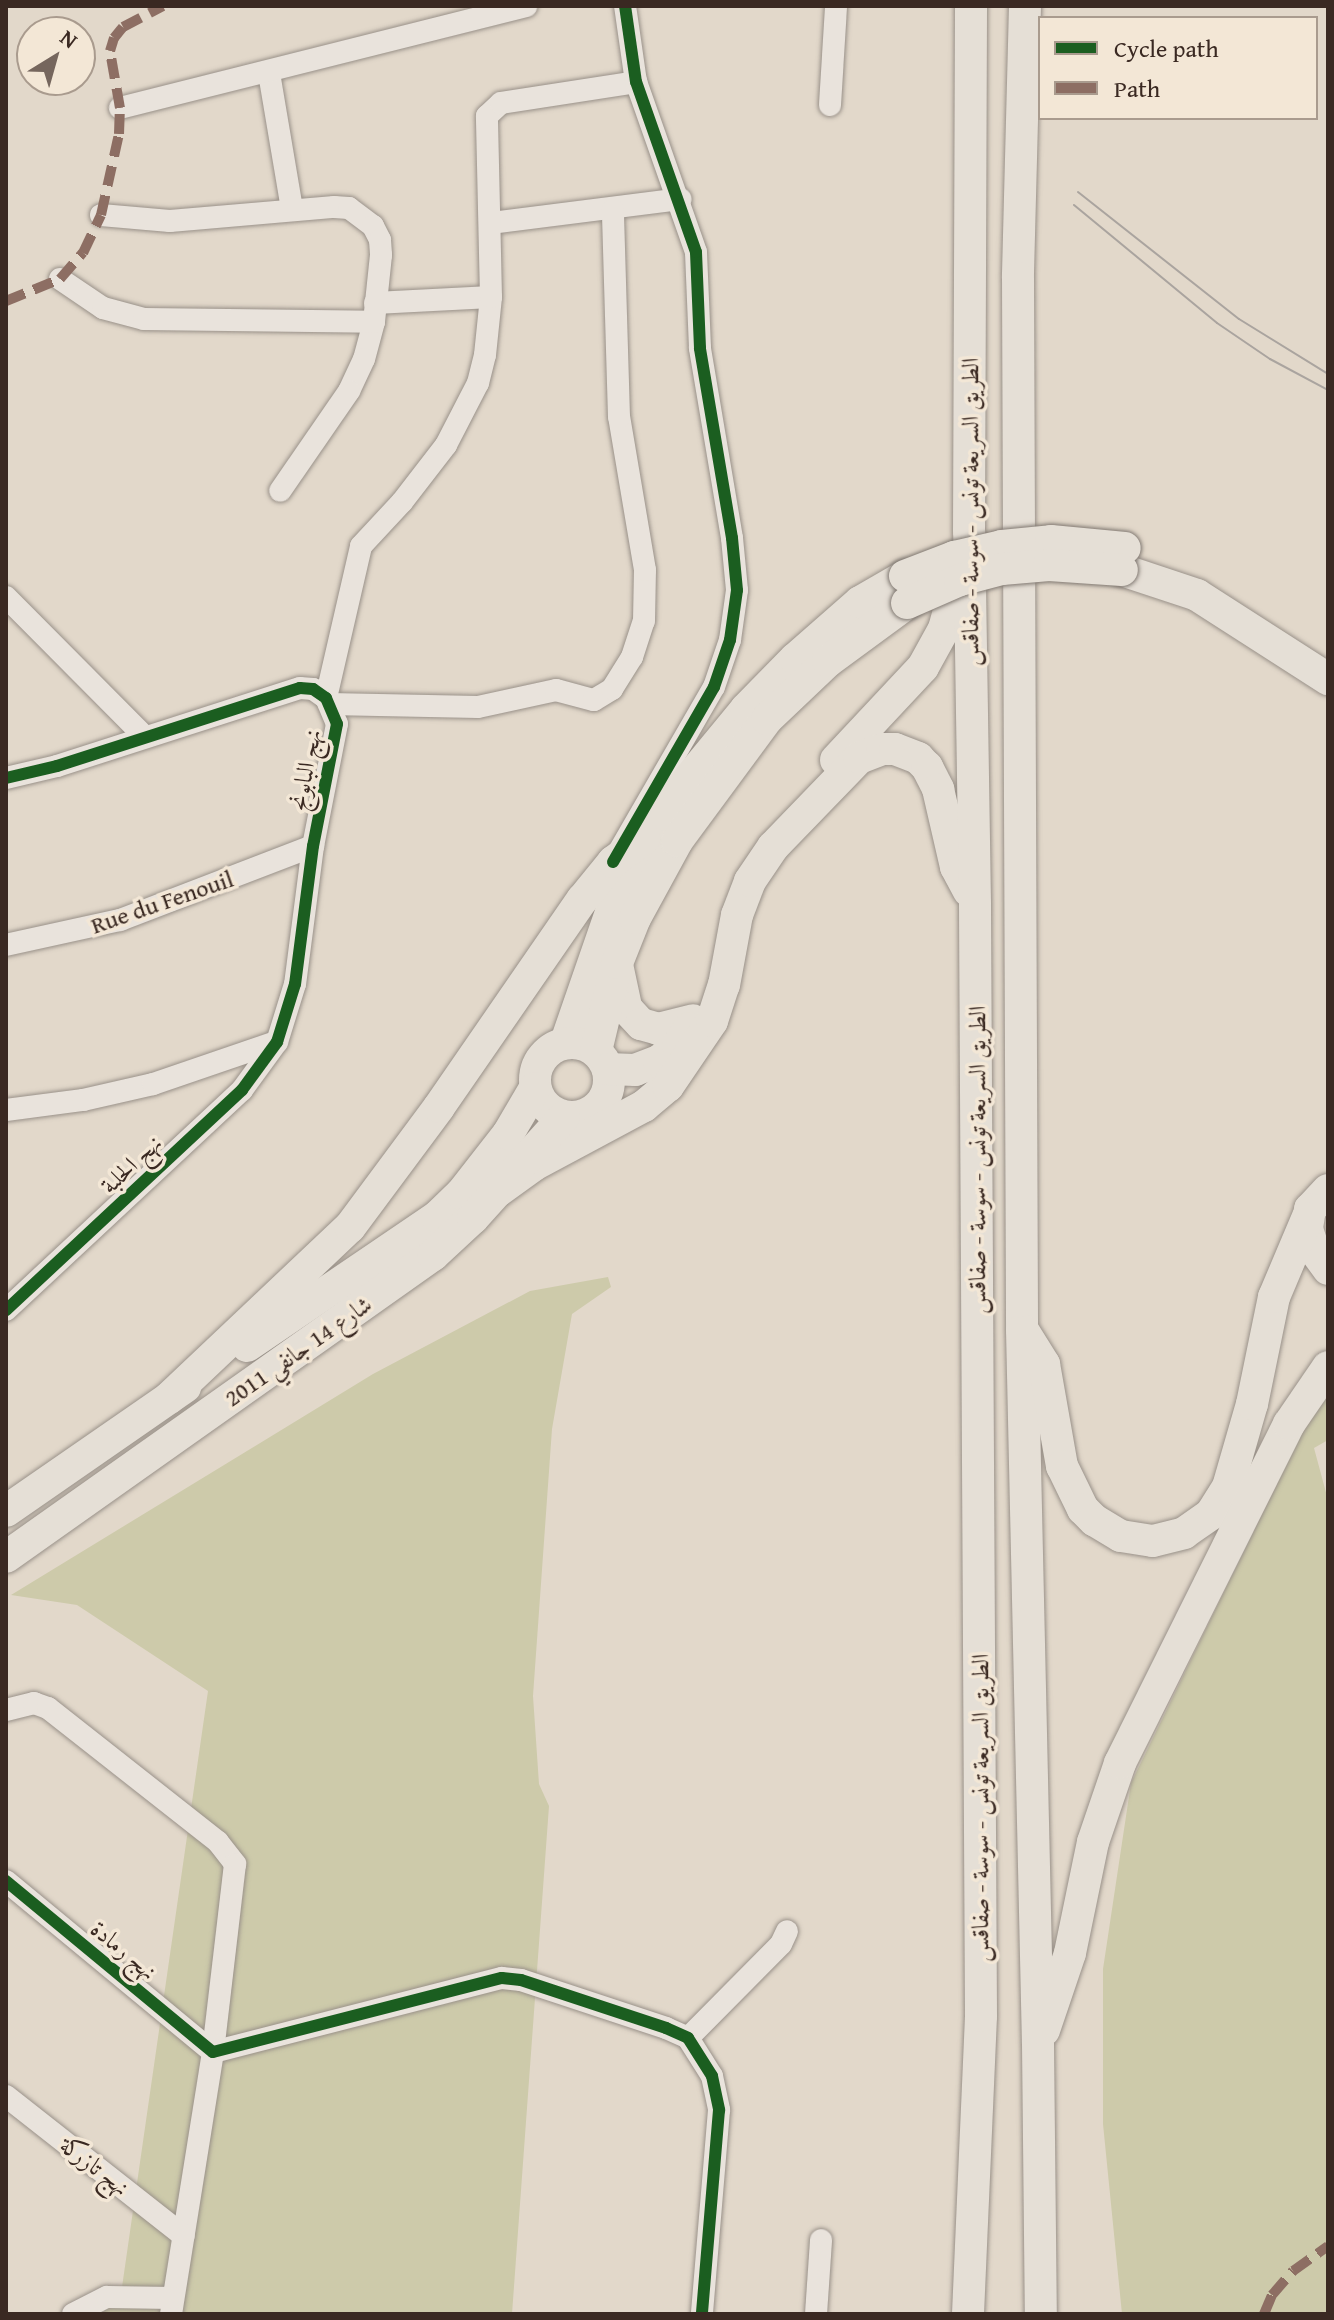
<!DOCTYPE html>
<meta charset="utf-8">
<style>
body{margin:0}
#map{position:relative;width:1334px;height:2320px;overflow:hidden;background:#e2d8ca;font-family:"Gentium Book Plus",Amiri,serif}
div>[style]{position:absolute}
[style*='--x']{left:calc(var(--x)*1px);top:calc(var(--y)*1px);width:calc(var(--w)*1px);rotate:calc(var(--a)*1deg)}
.green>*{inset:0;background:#cdcaaa}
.roads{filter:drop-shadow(0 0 2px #999189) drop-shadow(0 0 2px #999189)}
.minor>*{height:22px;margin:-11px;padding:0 11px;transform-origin:11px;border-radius:11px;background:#e9e3dc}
.highway>*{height:32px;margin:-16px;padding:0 16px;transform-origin:16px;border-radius:16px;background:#e5dfd6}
.highway>.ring{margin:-16px;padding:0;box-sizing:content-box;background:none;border:32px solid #e5dfd6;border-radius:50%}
.tram>*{height:2px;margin:-1px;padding:0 1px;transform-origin:1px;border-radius:1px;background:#aaa49f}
.bridges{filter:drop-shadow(0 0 2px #817972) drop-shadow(0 0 2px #817972)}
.highway-bridge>*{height:32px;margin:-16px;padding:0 16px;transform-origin:16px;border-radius:16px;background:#e5dfd6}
.quiet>*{height:10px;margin-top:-5px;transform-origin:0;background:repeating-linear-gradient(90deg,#8d6e63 0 20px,transparent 0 30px)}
.cycleway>*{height:12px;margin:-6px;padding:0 6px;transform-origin:6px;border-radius:6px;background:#1b5e20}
span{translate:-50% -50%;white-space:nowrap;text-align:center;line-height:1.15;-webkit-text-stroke:7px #f3e7d6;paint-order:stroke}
.street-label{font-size:24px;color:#3a2922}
.frame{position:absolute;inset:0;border:8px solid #3a2922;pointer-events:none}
.legend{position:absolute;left:1038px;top:16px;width:280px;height:104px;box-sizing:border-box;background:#f3e7d6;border:2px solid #a99b8e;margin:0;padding:10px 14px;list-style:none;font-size:24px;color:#3a2922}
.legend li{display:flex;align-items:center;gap:16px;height:40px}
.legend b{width:40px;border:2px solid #a99b8e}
.north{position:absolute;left:16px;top:16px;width:80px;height:80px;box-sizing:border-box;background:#f3e7d6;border:2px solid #a99b8e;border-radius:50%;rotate:37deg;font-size:22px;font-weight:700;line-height:32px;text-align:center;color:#3a2922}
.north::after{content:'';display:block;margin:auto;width:28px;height:36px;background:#75665d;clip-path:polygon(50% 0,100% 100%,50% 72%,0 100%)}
</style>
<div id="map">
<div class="green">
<i style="clip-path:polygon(608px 1277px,611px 1287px,572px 1314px,552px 1429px,533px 1696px,539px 1784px,549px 1806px,512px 2314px,102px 2314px,122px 2287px,208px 1691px,77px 1605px,11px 1595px,373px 1374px,530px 1291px)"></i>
<i style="clip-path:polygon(1328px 1390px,1328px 1440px,1314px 1448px,1328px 1500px,1328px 2314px,1122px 2314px,1103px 2124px,1103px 1969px,1131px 1783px,1297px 1442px)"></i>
</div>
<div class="roads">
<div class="minor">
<i style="--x:269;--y:73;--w:138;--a:80.4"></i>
<i style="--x:830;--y:105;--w:99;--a:-86.5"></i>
<i style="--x:120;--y:108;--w:419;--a:-14.1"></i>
<i style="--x:101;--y:215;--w:69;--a:5"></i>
<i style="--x:170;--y:221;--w:165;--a:-4.9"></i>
<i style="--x:334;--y:207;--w:15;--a:4"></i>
<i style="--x:349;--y:208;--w:30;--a:37"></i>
<i style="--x:373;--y:226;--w:16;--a:63"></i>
<i style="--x:380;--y:240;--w:15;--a:86"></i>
<i style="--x:381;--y:255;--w:67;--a:96"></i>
<i style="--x:374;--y:322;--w:38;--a:105"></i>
<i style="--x:364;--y:359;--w:35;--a:115"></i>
<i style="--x:349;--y:391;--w:121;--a:124.6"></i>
<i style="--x:491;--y:223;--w:191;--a:-7.2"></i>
<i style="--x:60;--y:279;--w:52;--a:34"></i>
<i style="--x:103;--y:308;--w:42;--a:15"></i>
<i style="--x:144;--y:319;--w:230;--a:0.7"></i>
<i style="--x:375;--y:303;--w:116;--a:-3"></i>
<i style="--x:6;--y:597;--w:197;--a:45.2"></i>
<i style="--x:326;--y:698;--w:156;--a:-77"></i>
<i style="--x:361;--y:546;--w:60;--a:-47"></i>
<i style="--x:402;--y:502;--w:72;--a:-52.3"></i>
<i style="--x:446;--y:445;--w:70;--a:-62.7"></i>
<i style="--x:478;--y:383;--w:29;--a:-76"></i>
<i style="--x:485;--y:355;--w:58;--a:-84.1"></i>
<i style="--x:491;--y:297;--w:181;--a:-91.3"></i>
<i style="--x:487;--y:116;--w:19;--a:-43"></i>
<i style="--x:501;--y:103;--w:137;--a:-8.8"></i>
<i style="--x:329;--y:704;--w:149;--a:1.2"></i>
<i style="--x:478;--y:707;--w:80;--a:-12.3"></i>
<i style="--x:556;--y:690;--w:39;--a:15"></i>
<i style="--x:594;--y:700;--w:21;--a:-31"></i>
<i style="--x:612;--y:689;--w:38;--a:-58"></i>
<i style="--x:632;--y:657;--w:38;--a:-72"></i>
<i style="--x:644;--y:621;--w:51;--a:-88.9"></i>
<i style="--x:645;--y:570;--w:155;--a:-99.6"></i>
<i style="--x:619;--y:417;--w:207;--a:-91.7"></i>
<i style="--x:6;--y:778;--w:52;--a:-13.2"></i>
<i style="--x:57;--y:766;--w:255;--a:-17.8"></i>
<i style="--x:300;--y:688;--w:13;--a:4"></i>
<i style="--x:313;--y:689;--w:16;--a:35"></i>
<i style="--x:326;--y:698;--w:28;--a:67"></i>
<i style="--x:337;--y:724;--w:124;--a:101.1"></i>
<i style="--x:313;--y:846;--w:139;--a:97.4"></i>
<i style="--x:295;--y:984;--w:61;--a:107.2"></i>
<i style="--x:277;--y:1042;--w:59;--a:126.1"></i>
<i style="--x:242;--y:1090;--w:323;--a:137"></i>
<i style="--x:618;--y:853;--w:192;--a:-60"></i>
<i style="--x:714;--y:687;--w:50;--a:-71.2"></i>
<i style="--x:730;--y:640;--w:50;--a:-82"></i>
<i style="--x:737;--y:590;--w:52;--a:-95.5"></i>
<i style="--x:732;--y:538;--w:193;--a:-99.6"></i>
<i style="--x:700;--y:348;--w:96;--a:-92.4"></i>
<i style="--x:696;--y:252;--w:180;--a:-109.4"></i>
<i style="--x:636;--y:82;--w:77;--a:-98.2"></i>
<i style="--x:6;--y:945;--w:117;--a:-12.4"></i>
<i style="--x:120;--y:920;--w:207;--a:-21"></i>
<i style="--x:6;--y:1110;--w:78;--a:-7.4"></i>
<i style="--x:83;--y:1100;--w:72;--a:-12.9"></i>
<i style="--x:153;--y:1084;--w:130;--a:-18.9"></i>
<i style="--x:6;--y:1710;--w:29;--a:-14"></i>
<i style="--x:34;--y:1703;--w:15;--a:20"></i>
<i style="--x:48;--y:1708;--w:216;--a:38.2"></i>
<i style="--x:218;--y:1842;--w:28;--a:52"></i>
<i style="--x:235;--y:1864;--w:189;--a:96.7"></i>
<i style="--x:213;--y:2052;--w:265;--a:99.1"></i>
<i style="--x:6;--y:1881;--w:268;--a:39.6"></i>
<i style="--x:213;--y:2052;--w:298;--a:-14.4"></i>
<i style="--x:502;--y:1978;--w:19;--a:6"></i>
<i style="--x:521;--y:1980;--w:153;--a:18.3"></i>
<i style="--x:666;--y:2028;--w:24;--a:24"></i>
<i style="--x:688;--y:2038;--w:45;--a:57.7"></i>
<i style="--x:712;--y:2076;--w:35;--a:78"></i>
<i style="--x:719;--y:2110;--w:205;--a:94.8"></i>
<i style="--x:688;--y:2038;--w:132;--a:-45.3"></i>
<i style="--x:781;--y:1944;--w:14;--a:-65"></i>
<i style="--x:6;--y:2096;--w:226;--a:38.2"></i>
<i style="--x:73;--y:2314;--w:38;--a:-27"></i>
<i style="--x:107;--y:2297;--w:66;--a:0.9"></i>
<i style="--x:816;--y:2314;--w:74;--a:-86.1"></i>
</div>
<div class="highway">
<i style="--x:1025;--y:6;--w:272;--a:91.5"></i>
<i style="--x:1018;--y:278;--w:1052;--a:89.78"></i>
<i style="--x:1022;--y:1330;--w:714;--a:88.72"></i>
<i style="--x:1038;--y:2044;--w:270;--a:89.4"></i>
<i style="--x:1122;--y:570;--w:79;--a:18.4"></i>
<i style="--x:1197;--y:595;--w:156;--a:32.7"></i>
<i style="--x:836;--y:760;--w:127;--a:-46.9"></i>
<i style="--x:923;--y:667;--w:43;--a:-61.1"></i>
<i style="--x:944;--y:629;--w:54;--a:-74.9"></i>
<i style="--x:618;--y:969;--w:40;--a:78"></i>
<i style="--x:626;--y:1008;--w:22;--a:47"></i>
<i style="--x:641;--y:1024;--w:18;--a:16"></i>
<i style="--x:658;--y:1029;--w:36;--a:-14"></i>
<i style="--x:566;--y:1042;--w:144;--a:-70.9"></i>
<i style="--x:613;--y:906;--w:102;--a:-63.2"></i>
<i style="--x:659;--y:815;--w:137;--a:-50.6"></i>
<i style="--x:746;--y:709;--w:70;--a:-45.6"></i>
<i style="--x:795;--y:659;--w:86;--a:-41.2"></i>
<i style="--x:860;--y:602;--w:52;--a:-30"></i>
<i class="ring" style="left:535px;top:1043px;width:42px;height:42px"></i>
<i style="--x:596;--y:1051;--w:90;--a:-76.6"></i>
<i style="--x:617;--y:963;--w:48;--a:-68.2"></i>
<i style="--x:635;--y:918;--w:88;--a:-61.4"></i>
<i style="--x:677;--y:841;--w:152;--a:-53.6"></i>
<i style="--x:767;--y:719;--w:84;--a:-43.6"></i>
<i style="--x:828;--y:661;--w:98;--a:-36.3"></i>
<i style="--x:608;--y:1069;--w:27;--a:2"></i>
<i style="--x:635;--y:1070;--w:26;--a:-21"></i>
<i style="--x:659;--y:1061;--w:25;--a:-40"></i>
<i style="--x:678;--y:1045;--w:20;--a:-57"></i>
<i style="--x:1328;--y:1190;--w:26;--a:133"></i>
<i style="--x:1310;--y:1209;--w:20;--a:99"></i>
<i style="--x:1307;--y:1229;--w:20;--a:72"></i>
<i style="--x:1313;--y:1248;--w:26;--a:54"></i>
<i style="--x:498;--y:1191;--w:44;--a:-35.8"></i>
<i style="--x:534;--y:1165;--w:125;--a:-28.2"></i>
<i style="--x:644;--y:1106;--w:31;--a:-40"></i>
<i style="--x:668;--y:1086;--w:78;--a:-55.9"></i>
<i style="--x:712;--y:1021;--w:38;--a:-72"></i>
<i style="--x:724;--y:985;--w:71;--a:-79.5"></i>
<i style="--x:737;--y:915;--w:36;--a:-69"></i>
<i style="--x:750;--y:881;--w:41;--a:-55.9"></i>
<i style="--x:773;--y:847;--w:124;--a:-46"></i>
<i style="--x:859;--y:758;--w:25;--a:-21"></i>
<i style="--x:882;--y:749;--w:13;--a:0"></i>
<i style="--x:895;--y:749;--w:25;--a:21"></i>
<i style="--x:918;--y:758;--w:13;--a:45"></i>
<i style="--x:927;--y:767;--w:25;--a:63"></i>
<i style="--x:938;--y:789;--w:80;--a:77"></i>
<i style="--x:956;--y:867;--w:27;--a:62"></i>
<i style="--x:1024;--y:1332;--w:38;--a:58"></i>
<i style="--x:1044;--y:1364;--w:104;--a:80"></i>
<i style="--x:1062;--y:1466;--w:48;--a:64"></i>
<i style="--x:1083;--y:1509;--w:16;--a:45"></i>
<i style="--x:1094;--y:1520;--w:31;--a:31"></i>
<i style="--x:1121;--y:1536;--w:32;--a:9"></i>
<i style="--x:1153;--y:1541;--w:32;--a:-14"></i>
<i style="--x:1184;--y:1533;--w:33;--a:-35"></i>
<i style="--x:1211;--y:1514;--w:32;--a:-58"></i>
<i style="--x:1228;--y:1487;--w:86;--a:-73.9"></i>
<i style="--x:1252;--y:1404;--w:109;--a:-78.4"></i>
<i style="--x:1274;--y:1297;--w:85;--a:-67.1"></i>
<i style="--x:247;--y:1346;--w:230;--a:-34.2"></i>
<i style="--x:437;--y:1217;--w:33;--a:-44"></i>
<i style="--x:461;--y:1194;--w:76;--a:-51.9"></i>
<i style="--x:508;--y:1134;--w:53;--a:-59.6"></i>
<i style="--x:169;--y:1398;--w:249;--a:-43.4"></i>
<i style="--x:350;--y:1227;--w:149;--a:-53.4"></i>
<i style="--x:439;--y:1107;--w:252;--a:-55.4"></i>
<i style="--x:582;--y:900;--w:49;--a:-50.8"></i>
<i style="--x:613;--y:862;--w:39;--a:-37"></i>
<i style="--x:6;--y:1511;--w:218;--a:-34.7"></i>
<i style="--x:6;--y:1557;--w:523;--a:-35.27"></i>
<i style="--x:433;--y:1255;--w:54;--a:-42.8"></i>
<i style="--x:473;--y:1218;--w:136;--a:-48"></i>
<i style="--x:1044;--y:2030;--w:81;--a:-71.3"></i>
<i style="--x:1070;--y:1953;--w:113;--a:-78.3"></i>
<i style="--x:1093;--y:1842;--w:83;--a:-71.1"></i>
<i style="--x:1120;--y:1763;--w:379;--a:-63.5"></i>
<i style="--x:1289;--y:1424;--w:69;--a:-55.6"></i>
<i style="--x:968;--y:2314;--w:298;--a:-87.5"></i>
<i style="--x:981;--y:2016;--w:1112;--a:-90.31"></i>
<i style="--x:975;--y:904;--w:373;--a:-90.9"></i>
<i style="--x:969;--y:531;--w:525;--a:-89.78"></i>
</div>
</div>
<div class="tram">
<i style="--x:1078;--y:192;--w:205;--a:38.3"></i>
<i style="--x:1239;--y:319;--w:105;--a:31.7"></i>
<i style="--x:1074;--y:205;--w:185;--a:39.5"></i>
<i style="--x:1217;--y:323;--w:64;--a:34.2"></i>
<i style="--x:1270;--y:359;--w:66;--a:28.1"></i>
</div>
<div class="bridges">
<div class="highway-bridge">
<i style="--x:905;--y:576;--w:53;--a:-21.2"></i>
<i style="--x:954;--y:557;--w:49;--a:-12.9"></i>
<i style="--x:1002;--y:546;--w:49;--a:-5.8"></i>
<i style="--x:1051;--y:541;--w:74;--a:5.4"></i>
<i style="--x:907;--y:603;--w:58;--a:-23.5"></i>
<i style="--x:960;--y:580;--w:43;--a:-14.7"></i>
<i style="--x:1002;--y:569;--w:47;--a:-4.9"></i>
<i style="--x:1049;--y:565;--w:73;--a:3.9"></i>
</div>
</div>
<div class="quiet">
<i style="--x:6;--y:301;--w:58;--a:-22.2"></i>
<i style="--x:60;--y:279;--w:35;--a:-49"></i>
<i style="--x:83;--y:253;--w:42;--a:-64.7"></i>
<i style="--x:101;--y:215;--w:83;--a:-77.5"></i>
<i style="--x:119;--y:134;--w:26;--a:-88"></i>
<i style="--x:120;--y:108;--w:58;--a:-100"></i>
<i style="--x:110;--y:51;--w:14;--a:-73"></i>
<i style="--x:114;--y:38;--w:14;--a:-51"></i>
<i style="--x:123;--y:27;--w:45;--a:-27.7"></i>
<i style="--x:1264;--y:2314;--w:21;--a:-67"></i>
<i style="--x:1272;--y:2295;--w:32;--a:-49"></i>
<i style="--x:1293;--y:2271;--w:43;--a:-35.5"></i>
</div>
<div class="cycleway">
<i style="--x:6;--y:778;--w:52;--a:-13.2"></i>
<i style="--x:57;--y:766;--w:255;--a:-17.8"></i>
<i style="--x:300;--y:688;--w:13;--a:4"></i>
<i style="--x:313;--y:689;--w:16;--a:35"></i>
<i style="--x:326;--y:698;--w:28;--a:67"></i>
<i style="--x:337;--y:724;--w:124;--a:101.1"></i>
<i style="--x:313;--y:846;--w:139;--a:97.4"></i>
<i style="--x:295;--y:984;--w:61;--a:107.2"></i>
<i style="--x:277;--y:1042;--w:59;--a:126.1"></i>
<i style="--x:242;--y:1090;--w:323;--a:137"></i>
<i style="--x:613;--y:862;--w:202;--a:-60"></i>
<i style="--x:714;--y:687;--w:50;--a:-71.2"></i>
<i style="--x:730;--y:640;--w:50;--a:-82"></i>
<i style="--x:737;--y:590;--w:52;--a:-95.5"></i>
<i style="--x:732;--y:538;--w:193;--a:-99.6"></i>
<i style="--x:700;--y:348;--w:96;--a:-92.4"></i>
<i style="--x:696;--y:252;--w:180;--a:-109.4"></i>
<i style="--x:636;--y:82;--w:77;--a:-98.2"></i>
<i style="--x:6;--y:1881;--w:268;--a:39.6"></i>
<i style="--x:213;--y:2052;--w:298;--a:-14.4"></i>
<i style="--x:502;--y:1978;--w:19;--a:6"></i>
<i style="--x:521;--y:1980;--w:153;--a:18.3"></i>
<i style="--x:666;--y:2028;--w:24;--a:24"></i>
<i style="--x:688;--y:2038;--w:45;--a:57.7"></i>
<i style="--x:712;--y:2076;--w:35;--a:78"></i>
<i style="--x:719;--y:2110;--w:205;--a:94.8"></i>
</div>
<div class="street-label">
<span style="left:970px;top:512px;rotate:-90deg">الطريق السريعة تونس - سوسة - صفاقس</span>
<span style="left:305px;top:770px;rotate:-79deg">نهج البابونج</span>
<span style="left:162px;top:902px;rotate:-19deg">Rue du Fenouil</span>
<span style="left:977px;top:1160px;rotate:-90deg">الطريق السريعة تونس - سوسة - صفاقس</span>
<span style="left:131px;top:1164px;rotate:-43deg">نهج الحلبة</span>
<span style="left:298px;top:1351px;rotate:-35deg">شارع 14 جانفي 2011</span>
<span style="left:980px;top:1808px;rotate:-90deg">الطريق السريعة تونس - سوسة - صفاقس</span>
<span style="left:124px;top:1950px;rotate:40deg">نهج رمادة</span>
<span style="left:95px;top:2166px;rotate:38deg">نهج تازركة</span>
</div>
<div class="frame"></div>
<ul class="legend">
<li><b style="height:10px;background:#1b5e20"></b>Cycle path</li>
<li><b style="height:10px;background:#8d6e63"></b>Path</li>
</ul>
<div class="north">N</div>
</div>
